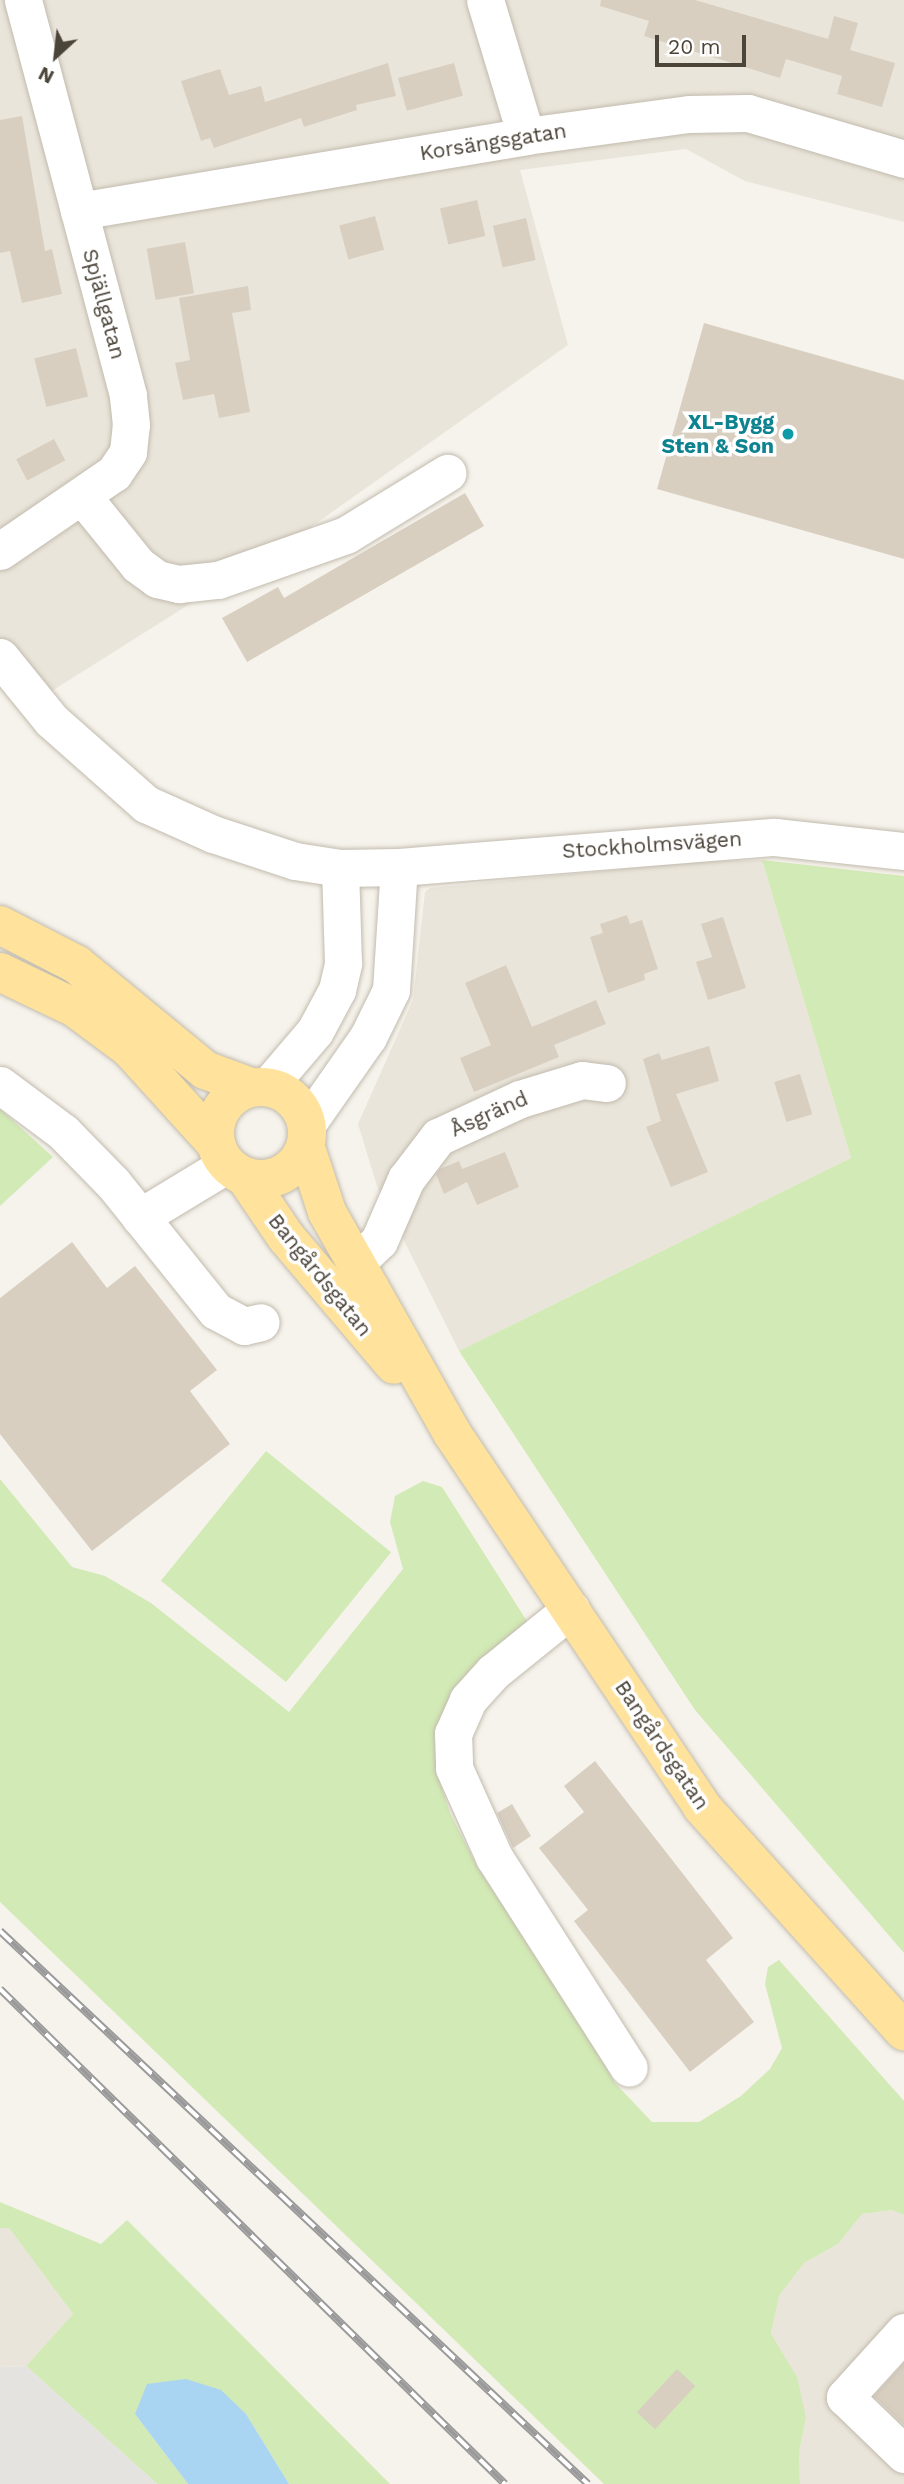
<!DOCTYPE html>
<meta charset="utf-8">
<style>
body{margin:0}
#map{position:relative;width:904px;height:2484px;overflow:hidden;background:#f6f3ec;font-family:"Work Sans",sans-serif}
div>[style]{position:absolute}
[style*='--x']{left:calc(var(--x)*1px);top:calc(var(--y)*1px);width:calc(var(--w)*1px);rotate:calc(var(--a)*1deg)}
.residential>*{inset:0;background:#eae5da}
.green>*{inset:0;background:#d2eab5;transform-origin:0 0}
.parking>*{inset:0;background:#e5e3e0}
.water>*{inset:0;background:#a9d4f2}
.building>*{inset:0;background:#d8cfc1;transform-origin:0 0}
.roads{filter:drop-shadow(0 0 2px #c2bbae) drop-shadow(0 0 2px #c2bbae)}
.minor>*{height:37px;margin:-18.5px;padding:0 18.5px;transform-origin:18.5px;border-radius:18.5px;background:#fff}
.major>*{height:38px;margin:-19px;padding:0 19px;transform-origin:19px;border-radius:19px;background:#ffe39c}
.major>.ring{margin:-19px;padding:0;box-sizing:content-box;background:none;border:38px solid #ffe39c;border-radius:50%}
.rail>*{height:8px;margin-top:-4px;transform-origin:0;background:repeating-linear-gradient(90deg,#fff 0 16px,#9a9a9a 0 32px);box-sizing:border-box;border-block:2px solid #9a9a9a}
.dots>*{width:19px;height:19px;translate:-50% -50%;box-sizing:border-box;border:4px solid #fff;border-radius:50%}
span{translate:-50% -50%;white-space:nowrap;text-align:center;line-height:1.15;-webkit-text-stroke:7px #fff;paint-order:stroke}
.street-label{font-size:21px;color:#4b4439}
.culture-label{font-size:21px;color:#0d838f;font-weight:700}
.right{translate:-100% -50%;text-align:right}
.north{position:absolute;left:21px;top:21px;width:70px;height:70px;-webkit-text-stroke:5px #fff;paint-order:stroke;rotate:207deg;font-size:19px;font-weight:700;line-height:28px;text-align:center;color:#4b4439}
.north::after{content:'';display:block;margin:auto;width:24px;height:32px;background:#4b4439;clip-path:polygon(50% 0,100% 100%,50% 72%,0 100%)}
.scale{position:absolute;left:655px;top:35px;width:91px;height:32px;box-sizing:border-box;border:4px solid #4b4439;border-top:0;padding-left:9px;font-size:21px;line-height:24px;white-space:nowrap;color:#4b4439;-webkit-text-stroke:5px #fff;paint-order:stroke}
</style>
<div id="map">
<div class="residential">
<i style="clip-path:polygon(0 0,904px 0,904px 222px,745px 181px,686px 149px,520px 170px,568px 345px,301px 534px,47px 694px,0 642px)"></i>
<i style="clip-path:polygon(762px 860px,851px 1158px,459px 1351px,377px 1186px,358px 1124px,413px 1000px,425px 892px,430px 888px,706px 861px)"></i>
<i style="clip-path:polygon(892px 2210px,904px 2215px,904px 2484px,800px 2484px,799px 2453px,806px 2416px,771px 2334px,779px 2296px,804px 2263px,838px 2244px,862px 2214px)"></i>
<i style="clip-path:polygon(0 2228px,9px 2228px,73px 2314px,26px 2366px,0 2367px)"></i>
</div>
<div class="green">
<i style="clip-path:polygon(762px 860px,904px 876px,904px 1953px,695px 1710px,459px 1351px,851px 1158px)"></i>
<i style="clip-path:polygon(0 1109px,53px 1157px,0 1206px)"></i>
<i style="left:266px;top:1451px;width:161px;height:167px;rotate:39deg"></i>
<i style="clip-path:polygon(0 1479px,72px 1567px,105px 1576px,151px 1603px,289px 1712px,403px 1569px,390px 1522px,395px 1496px,423px 1481px,442px 1487px,532px 1629px,437px 1772px,450px 1813px,478px 1868px,542px 1958px,615px 2083px,652px 2122px,699px 2122px,741px 2096px,770px 2069px,782px 2048px,765px 1984px,768px 1967px,779px 1960px,904px 2101px,904px 2215px,892px 2210px,862px 2214px,838px 2244px,804px 2263px,779px 2296px,771px 2334px,797px 2377px,806px 2417px,799px 2453px,800px 2484px,604px 2484px,0 1902px)"></i>
<i style="clip-path:polygon(0 2202px,101px 2244px,127px 2220px,390px 2484px,289px 2484px,246px 2414px,135px 2414px,188px 2484px,157px 2484px,26px 2366px,73px 2314px,9px 2228px,0 2228px)"></i>
</div>
<div class="parking">
<i style="clip-path:polygon(26px 2366px,157px 2484px,0 2484px,0 2367px)"></i>
</div>
<div class="water">
<i style="clip-path:polygon(186px 2379px,221px 2390px,246px 2414px,289px 2484px,188px 2484px,135px 2414px,147px 2384px)"></i>
</div>
<div class="building">
<i style="clip-path:polygon(601px 0,695px 0,828px 39px,834px 16px,858px 23px,850px 50px,895px 63px,882px 107px,837px 94px,842px 76px,786px 59px,780px 78px,644px 36px,649px 21px,600px 6px)"></i>
<i style="clip-path:polygon(388px 63px,396px 96px,356px 105px,357px 110px,304px 127px,301px 118px,214px 148px,210px 138px,201px 141px,181px 81px,220px 69px,229px 95px,261px 86px,265px 102px)"></i>
<i style="left:454px;top:63px;width:34px;height:58px;rotate:75deg"></i>
<i style="clip-path:polygon(22px 116px,45px 251px,52px 249px,62px 294px,22px 303px,10px 251px,0 253px,0 120px)"></i>
<i style="left:477px;top:200px;width:37px;height:38px;rotate:77deg"></i>
<i style="left:375px;top:216px;width:35px;height:37px;rotate:75deg"></i>
<i style="left:526px;top:218px;width:43px;height:34px;rotate:77deg"></i>
<i style="left:185px;top:242px;width:52px;height:39px;rotate:80deg"></i>
<i style="clip-path:polygon(248px 286px,251px 310px,232px 313px,250px 412px,219px 418px,214px 394px,183px 400px,175px 363px,190px 360px,179px 298px)"></i>
<i style="clip-path:polygon(704px 323px,904px 380px,904px 559px,657px 489px)"></i>
<i style="left:76px;top:348px;width:50px;height:43px;rotate:76deg"></i>
<i style="left:54px;top:439px;width:24px;height:43px;rotate:62deg"></i>
<i style="clip-path:polygon(465px 493px,484px 526px,247px 662px,222px 618px,278px 587px,284px 598px)"></i>
<i style="clip-path:polygon(627px 915px,630px 924px,642px 920px,658px 969px,644px 974px,645px 980px,608px 993px,590px 937px,603px 933px,600px 924px)"></i>
<i style="clip-path:polygon(723px 917px,746px 988px,708px 1000px,696px 962px,712px 957px,701px 924px)"></i>
<i style="clip-path:polygon(506px 965px,532px 1027px,596px 1000px,606px 1024px,554px 1045px,559px 1057px,474px 1092px,460px 1058px,491px 1045px,465px 983px)"></i>
<i style="clip-path:polygon(709px 1046px,719px 1081px,676px 1094px,708px 1172px,671px 1187px,646px 1127px,661px 1121px,643px 1059px,659px 1053px,662px 1060px)"></i>
<i style="left:800px;top:1074px;width:42px;height:27px;rotate:73deg"></i>
<i style="clip-path:polygon(505px 1152px,519px 1187px,477px 1205px,467px 1182px,444px 1194px,436px 1174px,440px 1169px,459px 1161px,462px 1169px)"></i>
<i style="clip-path:polygon(72px 1242px,107px 1288px,135px 1266px,217px 1370px,190px 1391px,230px 1444px,92px 1551px,0 1434px,0 1298px)"></i>
<i style="clip-path:polygon(595px 1761px,733px 1938px,706px 1960px,754px 2022px,690px 2072px,574px 1921px,588px 1910px,539px 1848px,584px 1812px,564px 1786px)"></i>
<i style="clip-path:polygon(512px 1804px,531px 1836px,513px 1848px,497px 1813px)"></i>
<i style="clip-path:polygon(904px 2363px,904px 2425px,874px 2396px)"></i>
<i style="left:677px;top:2369px;width:25px;height:59px;rotate:43deg"></i>
</div>
<div class="roads">
<div class="minor">
<i style="--x:485;--y:0;--w:142;--a:73.2"></i>
<i style="--x:79;--y:211;--w:453;--a:-9.5"></i>
<i style="--x:526;--y:136;--w:164;--a:-7.7"></i>
<i style="--x:689;--y:114;--w:59;--a:-1"></i>
<i style="--x:748;--y:113;--w:163;--a:16.4"></i>
<i style="--x:83;--y:497;--w:87;--a:51"></i>
<i style="--x:138;--y:565;--w:24;--a:36"></i>
<i style="--x:157;--y:579;--w:23;--a:13"></i>
<i style="--x:179;--y:584;--w:39;--a:-6"></i>
<i style="--x:218;--y:580;--w:136;--a:-19.4"></i>
<i style="--x:346;--y:535;--w:119;--a:-31.5"></i>
<i style="--x:0;--y:551;--w:138;--a:-34.4"></i>
<i style="--x:114;--y:473;--w:25;--a:-56"></i>
<i style="--x:128;--y:452;--w:27;--a:-84"></i>
<i style="--x:131;--y:425;--w:30;--a:-96"></i>
<i style="--x:128;--y:395;--w:409;--a:-104.9"></i>
<i style="--x:0;--y:657;--w:81;--a:51"></i>
<i style="--x:51;--y:720;--w:127;--a:41.5"></i>
<i style="--x:146;--y:804;--w:73;--a:24.1"></i>
<i style="--x:213;--y:834;--w:86;--a:18.2"></i>
<i style="--x:295;--y:861;--w:46;--a:8.8"></i>
<i style="--x:340;--y:868;--w:59;--a:-1"></i>
<i style="--x:399;--y:867;--w:377;--a:-4.6"></i>
<i style="--x:775;--y:837;--w:130;--a:6.2"></i>
<i style="--x:0;--y:1085;--w:79;--a:36.7"></i>
<i style="--x:63;--y:1132;--w:71;--a:45.6"></i>
<i style="--x:113;--y:1183;--w:164;--a:51.2"></i>
<i style="--x:216;--y:1311;--w:32;--a:28"></i>
<i style="--x:244;--y:1326;--w:17;--a:-13"></i>
<i style="--x:269;--y:1085;--w:71;--a:-49.6"></i>
<i style="--x:315;--y:1031;--w:47;--a:-61.8"></i>
<i style="--x:337;--y:990;--w:28;--a:-77"></i>
<i style="--x:343;--y:963;--w:95;--a:-91.8"></i>
<i style="--x:307;--y:1124;--w:106;--a:-55"></i>
<i style="--x:368;--y:1037;--w:52;--a:-63.9"></i>
<i style="--x:391;--y:990;--w:123;--a:-86.3"></i>
<i style="--x:140;--y:1217;--w:100;--a:-31.2"></i>
<i style="--x:356;--y:1263;--w:32;--a:-44"></i>
<i style="--x:379;--y:1241;--w:68;--a:-66.5"></i>
<i style="--x:406;--y:1179;--w:53;--a:-52.7"></i>
<i style="--x:438;--y:1137;--w:90;--a:-24.9"></i>
<i style="--x:520;--y:1099;--w:65;--a:-17"></i>
<i style="--x:582;--y:1080;--w:25;--a:7"></i>
<i style="--x:571;--y:1609;--w:100;--a:141.1"></i>
<i style="--x:493;--y:1672;--w:38;--a:132"></i>
<i style="--x:468;--y:1700;--w:36;--a:114"></i>
<i style="--x:453;--y:1733;--w:35;--a:88"></i>
<i style="--x:454;--y:1768;--w:98;--a:65.8"></i>
<i style="--x:494;--y:1857;--w:250;--a:57.4"></i>
<i style="--x:904;--y:2332;--w:88;--a:132.2"></i>
<i style="--x:845;--y:2397;--w:82;--a:44"></i>
</div>
<div class="major">
<i style="--x:0;--y:925;--w:85;--a:27.2"></i>
<i style="--x:76;--y:964;--w:167;--a:39.4"></i>
<i style="--x:205;--y:1070;--w:49;--a:20.3"></i>
<i style="--x:0;--y:972;--w:83;--a:25.6"></i>
<i style="--x:75;--y:1008;--w:67;--a:36.5"></i>
<i style="--x:129;--y:1048;--w:128;--a:47.8"></i>
<i class="ring" style="left:215px;top:1087px;width:54px;height:54px"></i>
<i style="--x:306;--y:1148;--w:67;--a:71.8"></i>
<i style="--x:327;--y:1212;--w:254;--a:60.5"></i>
<i style="--x:452;--y:1433;--w:450;--a:56.2"></i>
<i style="--x:702;--y:1807;--w:302;--a:48"></i>
<i style="--x:246;--y:1178;--w:71;--a:55.9"></i>
<i style="--x:286;--y:1237;--w:167;--a:49.8"></i>
</div>
</div>
<div class="rail">
<i style="--x:0;--y:1931;--w:807;--a:43.24"></i>
<i style="--x:0;--y:1989;--w:707;--a:44.43"></i>
</div>
<div class="dots">
<i style="left:788px;top:434px;background:#0f9aa8"></i>
</div>
<div class="street-label">
<span style="left:493px;top:142px;rotate:-9deg">Korsängsgatan</span>
<span style="left:104px;top:304px;rotate:75deg">Spjällgatan</span>
<span style="left:652px;top:845px;rotate:-4deg">Stockholmsvägen</span>
<span style="left:489px;top:1114px;rotate:-24deg">Åsgränd</span>
<span style="left:320px;top:1275px;rotate:51deg">Bangårdsgatan</span>
<span style="left:662px;top:1745px;rotate:56deg">Bangårdsgatan</span>
</div>
<div class="culture-label">
<span class="right" style="left:774px;top:434px">XL-Bygg<br>Sten &amp; Son</span>
</div>
<div class="north">N</div>
<div class="scale">20 m</div>
</div>
